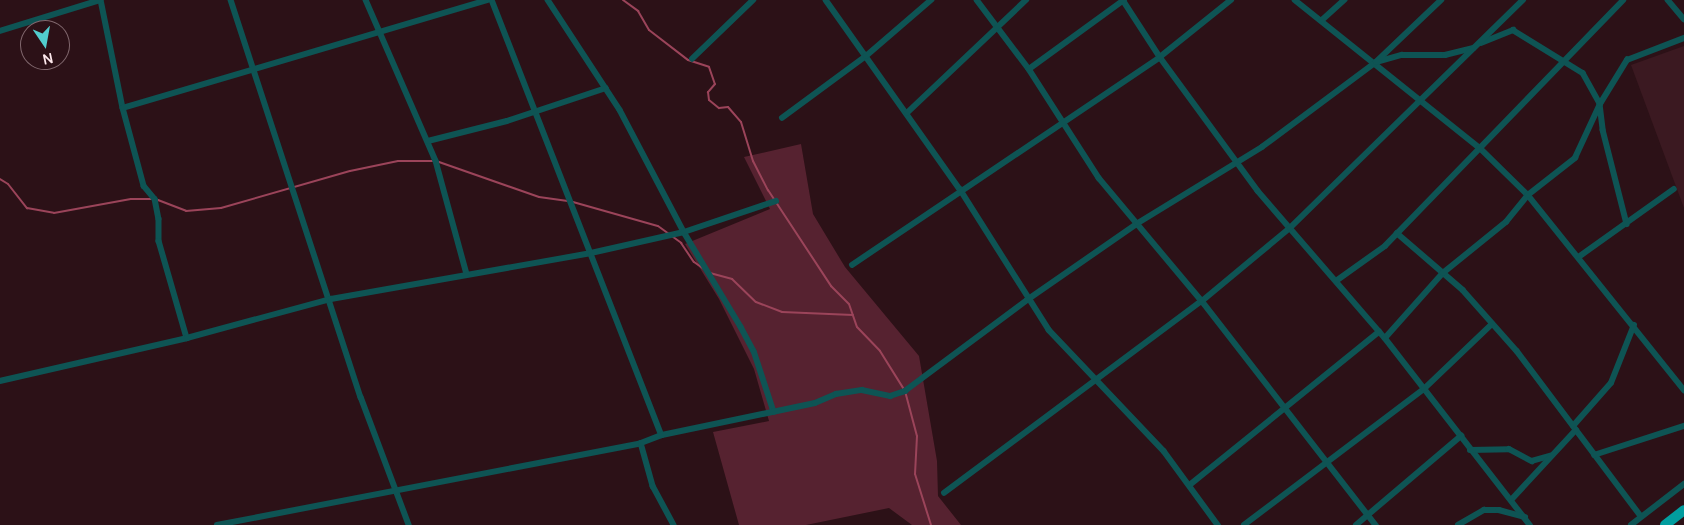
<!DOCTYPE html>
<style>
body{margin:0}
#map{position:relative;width:1684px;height:525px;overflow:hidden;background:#2c1117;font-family:Manrope,sans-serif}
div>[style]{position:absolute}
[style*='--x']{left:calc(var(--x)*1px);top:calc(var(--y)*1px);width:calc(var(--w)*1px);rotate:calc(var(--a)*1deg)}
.built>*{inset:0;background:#3b1921}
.green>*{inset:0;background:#562230}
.stream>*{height:2px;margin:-1px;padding:0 1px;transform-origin:1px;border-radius:1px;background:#9b445a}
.street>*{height:5.5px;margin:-2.75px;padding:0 2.75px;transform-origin:2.75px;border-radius:2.75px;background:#0e5454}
.highway>*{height:10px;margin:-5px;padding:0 5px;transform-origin:5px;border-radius:5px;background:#029d9f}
span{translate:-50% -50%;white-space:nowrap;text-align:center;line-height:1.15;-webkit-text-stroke:4px #2c1117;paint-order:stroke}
.north{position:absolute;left:20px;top:20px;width:50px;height:50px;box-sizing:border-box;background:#2c1117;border:1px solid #80676d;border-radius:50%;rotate:168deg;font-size:14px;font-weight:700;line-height:20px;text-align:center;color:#fee9ed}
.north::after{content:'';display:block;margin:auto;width:18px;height:22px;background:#52cdce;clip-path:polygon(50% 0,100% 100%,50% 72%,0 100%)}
</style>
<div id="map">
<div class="built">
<i style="clip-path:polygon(1684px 46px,1684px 208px,1631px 65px)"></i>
</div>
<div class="green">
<i style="clip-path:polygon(801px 144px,813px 214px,845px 267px,919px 356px,937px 461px,938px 496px,961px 525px,912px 525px,889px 508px,806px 525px,739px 525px,713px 432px,769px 421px,754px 369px,719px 299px,685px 244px,770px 209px,744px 157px)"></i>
</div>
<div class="stream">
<i style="--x:623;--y:0;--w:19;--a:36"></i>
<i style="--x:638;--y:11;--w:22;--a:60"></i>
<i style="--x:649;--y:30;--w:49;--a:37.6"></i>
<i style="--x:688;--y:60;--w:22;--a:18"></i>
<i style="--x:709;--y:67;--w:18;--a:71"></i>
<i style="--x:715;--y:84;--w:11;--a:131"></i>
<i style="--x:708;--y:92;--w:8;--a:83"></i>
<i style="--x:709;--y:100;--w:13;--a:39"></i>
<i style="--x:719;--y:108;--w:9;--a:-6"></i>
<i style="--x:728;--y:107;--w:20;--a:49"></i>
<i style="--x:741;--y:122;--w:41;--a:72.9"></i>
<i style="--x:753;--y:161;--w:33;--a:63"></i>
<i style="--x:768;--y:190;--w:115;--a:56.7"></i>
<i style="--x:831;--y:286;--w:25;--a:45"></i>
<i style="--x:849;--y:304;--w:24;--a:71"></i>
<i style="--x:857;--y:327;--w:33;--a:46"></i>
<i style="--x:880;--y:351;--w:47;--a:58"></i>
<i style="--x:905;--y:391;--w:47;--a:75.1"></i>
<i style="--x:917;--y:436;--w:38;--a:93"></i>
<i style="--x:915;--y:474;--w:53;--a:72.6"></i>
<i style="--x:439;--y:162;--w:106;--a:19.3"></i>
<i style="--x:539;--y:197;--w:29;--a:8"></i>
<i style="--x:0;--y:179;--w:9;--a:32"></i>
<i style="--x:8;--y:184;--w:31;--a:52"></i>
<i style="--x:27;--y:208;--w:27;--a:10"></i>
<i style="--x:54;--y:213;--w:78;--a:-10.3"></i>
<i style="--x:131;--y:199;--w:22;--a:0"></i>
<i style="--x:158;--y:200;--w:30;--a:21"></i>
<i style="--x:186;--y:211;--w:35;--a:-5"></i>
<i style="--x:221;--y:208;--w:134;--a:-16"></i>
<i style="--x:350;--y:171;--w:49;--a:-11.8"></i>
<i style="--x:398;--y:161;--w:36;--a:0"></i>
<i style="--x:573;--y:202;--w:88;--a:15.8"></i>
<i style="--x:658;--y:226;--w:29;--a:36"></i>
<i style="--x:681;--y:243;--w:23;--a:56"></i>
<i style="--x:694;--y:262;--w:12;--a:35"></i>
<i style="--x:710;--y:273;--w:23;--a:15"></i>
<i style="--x:732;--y:279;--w:33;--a:44"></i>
<i style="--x:756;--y:302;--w:28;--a:21"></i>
<i style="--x:782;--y:312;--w:71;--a:2.4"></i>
</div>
<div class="street">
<i style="--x:101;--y:0;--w:110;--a:78.5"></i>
<i style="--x:123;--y:108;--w:81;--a:74.9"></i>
<i style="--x:144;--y:186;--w:17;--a:50"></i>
<i style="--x:155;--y:199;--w:20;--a:79"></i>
<i style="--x:159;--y:219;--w:22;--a:90"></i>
<i style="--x:159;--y:241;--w:101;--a:73.9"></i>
<i style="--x:231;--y:0;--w:418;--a:71.9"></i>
<i style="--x:361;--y:397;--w:137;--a:69.4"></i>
<i style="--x:366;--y:0;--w:176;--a:66.5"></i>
<i style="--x:436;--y:161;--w:117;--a:74.7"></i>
<i style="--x:492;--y:0;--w:467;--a:68.7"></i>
<i style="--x:548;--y:0;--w:131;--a:56.8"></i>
<i style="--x:620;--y:110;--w:138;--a:62.3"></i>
<i style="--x:684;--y:232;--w:111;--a:59"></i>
<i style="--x:741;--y:327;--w:27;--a:62"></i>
<i style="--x:754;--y:351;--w:64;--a:71.8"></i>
<i style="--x:826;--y:0;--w:232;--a:54.7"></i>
<i style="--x:960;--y:189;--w:167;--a:57.7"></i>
<i style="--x:1049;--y:330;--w:167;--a:46.5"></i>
<i style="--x:1164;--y:451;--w:92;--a:53.9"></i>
<i style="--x:977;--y:0;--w:86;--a:53"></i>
<i style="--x:1029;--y:69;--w:130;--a:57.3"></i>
<i style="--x:1099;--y:178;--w:160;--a:50.1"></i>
<i style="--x:1202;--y:301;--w:284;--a:52.2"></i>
<i style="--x:1123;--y:0;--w:68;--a:57"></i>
<i style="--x:1160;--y:57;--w:166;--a:53.8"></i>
<i style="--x:1258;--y:191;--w:194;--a:49.2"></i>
<i style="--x:1385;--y:338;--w:237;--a:52.2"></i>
<i style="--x:1295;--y:0;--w:237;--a:38.7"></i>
<i style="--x:1480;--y:148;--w:67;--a:44.4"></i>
<i style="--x:1528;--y:195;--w:250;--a:51.3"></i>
<i style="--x:1668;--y:0;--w:25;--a:50"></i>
<i style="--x:1322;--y:20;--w:30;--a:-42"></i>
<i style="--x:0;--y:31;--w:105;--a:-17.2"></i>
<i style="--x:1481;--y:43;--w:35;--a:-22"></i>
<i style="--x:1513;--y:30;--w:82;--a:31.6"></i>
<i style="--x:1583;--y:73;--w:35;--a:61"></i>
<i style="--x:1600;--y:104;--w:26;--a:83"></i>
<i style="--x:1603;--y:130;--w:97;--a:75.7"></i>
<i style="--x:692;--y:59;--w:85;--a:-44"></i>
<i style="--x:1377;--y:62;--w:26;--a:-16"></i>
<i style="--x:1402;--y:55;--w:43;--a:0"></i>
<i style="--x:1445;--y:55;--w:29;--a:-14"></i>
<i style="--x:1029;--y:69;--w:117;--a:-36"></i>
<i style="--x:123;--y:108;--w:380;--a:-16.5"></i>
<i style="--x:907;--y:113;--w:164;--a:-43.5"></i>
<i style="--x:782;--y:118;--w:104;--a:-36.4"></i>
<i style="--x:866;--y:56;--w:86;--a:-40.7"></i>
<i style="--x:428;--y:141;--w:81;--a:-14.2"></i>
<i style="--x:507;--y:121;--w:104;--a:-18.4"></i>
<i style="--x:1397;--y:233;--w:87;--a:40.8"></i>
<i style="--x:1463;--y:290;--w:81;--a:48.5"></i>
<i style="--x:1517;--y:351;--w:206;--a:53.1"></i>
<i style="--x:1580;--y:256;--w:115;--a:-35.5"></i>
<i style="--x:852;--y:265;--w:372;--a:-34"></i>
<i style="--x:1160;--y:57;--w:91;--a:-38.8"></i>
<i style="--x:1336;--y:281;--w:60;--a:-35.5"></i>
<i style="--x:1385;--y:246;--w:342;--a:-45.9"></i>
<i style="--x:1385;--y:338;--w:87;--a:-48.3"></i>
<i style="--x:1443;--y:273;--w:81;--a:-39"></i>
<i style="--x:1506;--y:222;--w:35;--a:-51"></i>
<i style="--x:1528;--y:195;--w:60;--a:-38.2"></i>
<i style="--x:1575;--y:158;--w:60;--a:-65.2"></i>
<i style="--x:1600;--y:104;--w:52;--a:-58.5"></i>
<i style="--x:1627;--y:60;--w:61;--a:-21.1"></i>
<i style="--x:0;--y:381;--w:192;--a:-12.9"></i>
<i style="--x:187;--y:338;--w:149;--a:-15.2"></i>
<i style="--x:331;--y:299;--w:264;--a:-10"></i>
<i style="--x:591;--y:253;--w:95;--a:-12.7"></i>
<i style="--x:684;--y:232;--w:97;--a:-18.6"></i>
<i style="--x:1573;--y:426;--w:57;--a:-48.5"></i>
<i style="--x:1611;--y:383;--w:62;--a:-68.4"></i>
<i style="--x:641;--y:443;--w:45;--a:74.4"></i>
<i style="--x:653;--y:486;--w:44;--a:61.7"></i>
<i style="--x:1470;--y:450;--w:39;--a:-1"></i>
<i style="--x:1509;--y:449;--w:26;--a:28"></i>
<i style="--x:1532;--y:461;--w:19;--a:-16"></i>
<i style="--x:1594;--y:455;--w:95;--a:-17.9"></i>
<i style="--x:1191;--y:484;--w:242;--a:-39"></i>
<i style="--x:944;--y:493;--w:322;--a:-36.7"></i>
<i style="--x:1202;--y:301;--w:114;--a:-39.7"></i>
<i style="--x:1290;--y:228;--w:326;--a:-44.4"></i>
<i style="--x:1512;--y:499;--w:94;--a:-47.2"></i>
<i style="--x:217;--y:525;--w:432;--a:-10.9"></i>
<i style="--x:641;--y:443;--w:22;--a:-21"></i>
<i style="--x:662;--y:435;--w:156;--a:-11.8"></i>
<i style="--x:815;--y:403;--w:23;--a:-23"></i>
<i style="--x:836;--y:394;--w:26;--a:-9"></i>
<i style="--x:862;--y:390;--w:29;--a:12"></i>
<i style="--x:890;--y:396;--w:16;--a:-18"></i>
<i style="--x:905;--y:391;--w:152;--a:-36.7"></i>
<i style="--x:1027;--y:300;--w:135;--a:-34.7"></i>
<i style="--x:1138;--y:223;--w:145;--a:-31.5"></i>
<i style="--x:1262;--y:147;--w:142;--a:-36.7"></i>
<i style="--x:1376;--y:62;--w:90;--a:-43.6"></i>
<i style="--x:1244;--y:525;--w:226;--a:-37.1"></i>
<i style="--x:1424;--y:389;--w:94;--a:-43.7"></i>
<i style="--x:1356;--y:525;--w:138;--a:-40.3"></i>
<i style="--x:1458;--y:525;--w:30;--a:-30"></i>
<i style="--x:1484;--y:510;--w:15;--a:0"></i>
<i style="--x:1499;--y:510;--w:27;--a:15"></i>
<i style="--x:1631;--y:525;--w:67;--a:-37.7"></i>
</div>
<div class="highway">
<i style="--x:1665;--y:525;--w:24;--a:-38"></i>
</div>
<div class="north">N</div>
</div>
